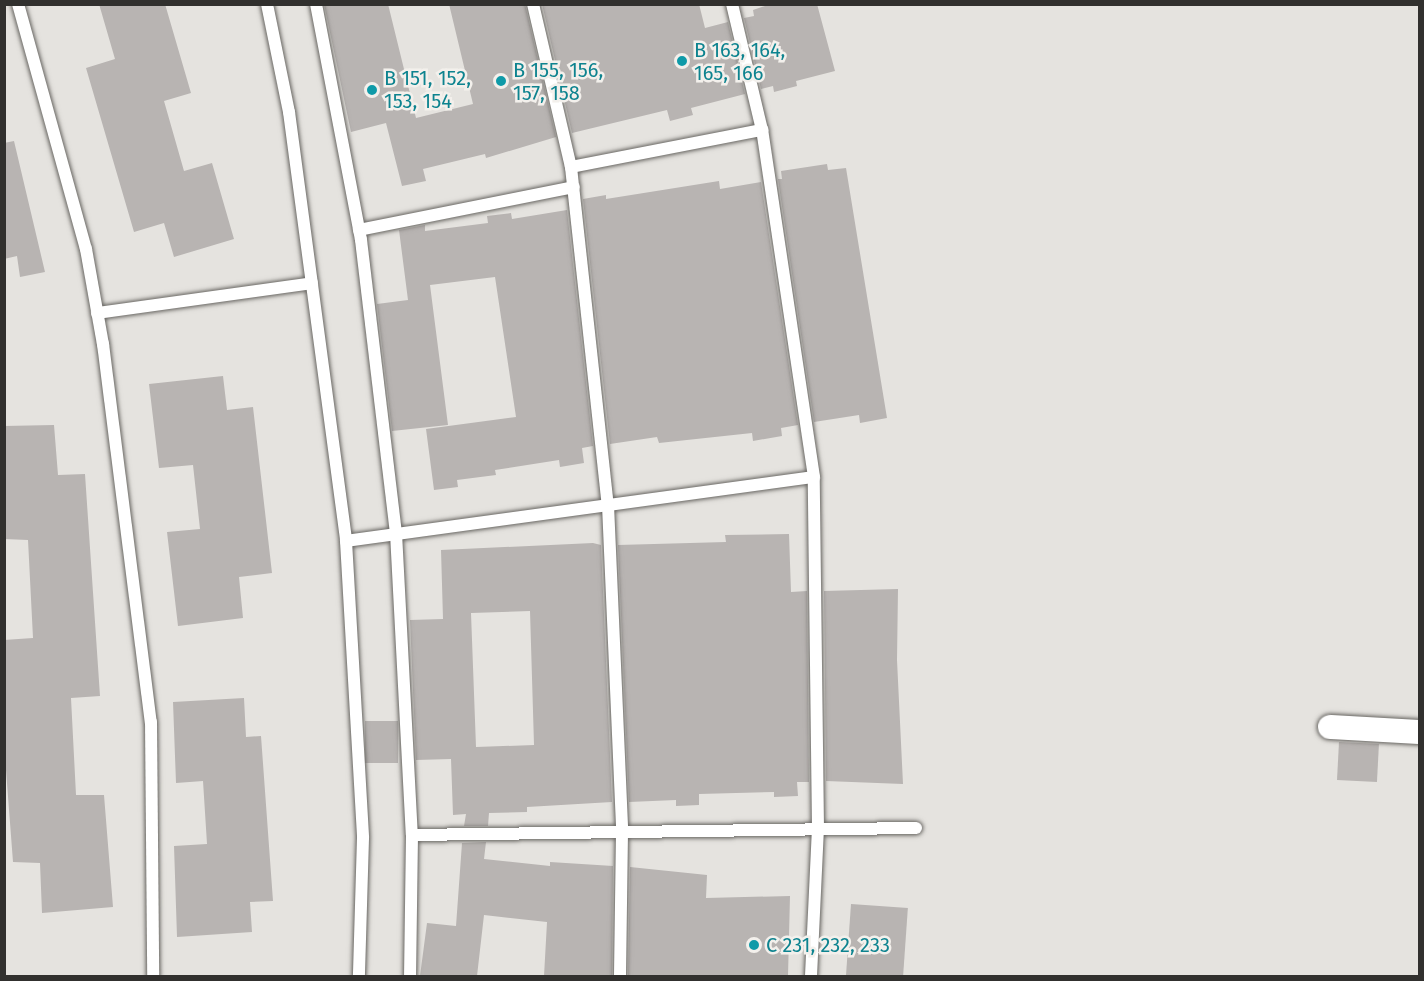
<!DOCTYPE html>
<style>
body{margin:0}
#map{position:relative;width:1424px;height:981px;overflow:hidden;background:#e5e3df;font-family:"Fira Sans",sans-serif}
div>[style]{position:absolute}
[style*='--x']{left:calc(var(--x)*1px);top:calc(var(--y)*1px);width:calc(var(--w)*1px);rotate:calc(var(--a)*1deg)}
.building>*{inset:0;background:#b8b4b2;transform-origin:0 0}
.roads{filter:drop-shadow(0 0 2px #696763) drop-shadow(0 0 2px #696763)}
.lane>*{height:12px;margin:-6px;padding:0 6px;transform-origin:6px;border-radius:6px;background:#fff}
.street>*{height:24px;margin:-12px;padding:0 12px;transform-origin:12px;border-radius:12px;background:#fff}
.dots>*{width:16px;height:16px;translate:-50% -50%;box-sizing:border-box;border:3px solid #f3f0ec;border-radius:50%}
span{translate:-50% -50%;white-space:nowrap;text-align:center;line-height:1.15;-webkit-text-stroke:5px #f3f0ec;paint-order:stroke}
.culture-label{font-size:20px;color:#0d838f}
.left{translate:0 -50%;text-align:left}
.frame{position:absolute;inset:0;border:6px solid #31302e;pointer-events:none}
</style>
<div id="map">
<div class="building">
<i style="clip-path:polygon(99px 4px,165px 4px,191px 93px,164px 101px,184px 171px,212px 163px,234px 239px,174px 257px,164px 223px,134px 232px,86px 68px,115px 59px)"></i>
<i style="clip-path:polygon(324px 4px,388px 4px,416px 118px,473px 104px,449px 4px,525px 4px,556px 137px,486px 158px,485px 154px,423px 169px,426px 181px,402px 186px,386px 123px,351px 132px)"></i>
<i style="clip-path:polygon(542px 4px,699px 4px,705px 28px,728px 22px,745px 94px,691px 108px,693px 115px,670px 121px,667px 110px,572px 133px)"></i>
<i style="clip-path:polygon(771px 4px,817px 4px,835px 71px,796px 81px,797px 86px,774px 92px,773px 86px,761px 89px,744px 18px,754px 16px,753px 10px)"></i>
<i style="clip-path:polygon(14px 141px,45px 272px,20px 277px,17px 256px,4px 259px,4px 143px)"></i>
<i style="clip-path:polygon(827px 164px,828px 170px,846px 168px,887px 418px,860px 423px,859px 415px,814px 422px,778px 179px,782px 179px,781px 171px)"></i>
<i style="clip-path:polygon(719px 181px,720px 189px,761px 182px,798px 425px,781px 428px,782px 436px,753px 441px,752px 433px,659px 443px,657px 437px,610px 444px,583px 199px,606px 195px,606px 199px)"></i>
<i style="clip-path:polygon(567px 210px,593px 446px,582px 448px,584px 463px,560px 467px,559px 460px,495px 470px,496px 475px,457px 480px,458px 487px,434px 490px,426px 429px,516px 417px,495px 277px,430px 285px,448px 425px,392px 431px,377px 304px,408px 300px,399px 230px,425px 225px,425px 231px,488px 223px,487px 216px,511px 213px,512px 219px)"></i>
<i style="clip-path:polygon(223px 376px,227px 410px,253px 407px,272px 573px,239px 577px,243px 618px,178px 626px,167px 532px,200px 529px,193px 465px,159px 468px,149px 384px)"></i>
<i style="clip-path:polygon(54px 425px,58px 475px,85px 474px,100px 696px,71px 698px,76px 795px,104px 795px,113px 907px,42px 913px,40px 863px,13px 862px,4px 744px,4px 640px,33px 638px,28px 540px,4px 539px,4px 426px)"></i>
<i style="clip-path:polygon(789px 534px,791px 592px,807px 591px,809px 782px,797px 782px,798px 796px,774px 797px,774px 792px,699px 794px,699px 805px,676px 806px,676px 800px,629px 802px,618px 545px,726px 542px,725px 535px)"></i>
<i style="clip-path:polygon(evenodd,593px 543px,601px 545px,612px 802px,527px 807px,527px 812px,489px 813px,488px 826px,464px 826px,466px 814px,453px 815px,451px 759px,416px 760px,410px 620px,443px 619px,441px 550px,593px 543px,530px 611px,534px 745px,476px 747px,471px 613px,530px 611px)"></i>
<i style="clip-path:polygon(898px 589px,897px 660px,903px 784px,826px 781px,824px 591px)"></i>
<i style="clip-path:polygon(244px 698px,246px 737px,261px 736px,273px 901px,250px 902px,252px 932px,177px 937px,174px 846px,207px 844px,203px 781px,176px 783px,173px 702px)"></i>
<i style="left:365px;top:721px;width:33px;height:42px"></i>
<i style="left:1339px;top:742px;width:40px;height:38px;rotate:3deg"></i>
<i style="clip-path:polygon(486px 842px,484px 859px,550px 866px,550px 862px,613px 866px,612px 976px,544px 976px,547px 922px,484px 915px,477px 976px,420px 976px,427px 923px,456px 926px,462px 843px)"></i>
<i style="clip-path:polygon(630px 867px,707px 875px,706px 898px,790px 896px,788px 976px,628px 976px)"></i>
<i style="left:851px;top:904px;width:57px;height:72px;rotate:4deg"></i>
</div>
<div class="roads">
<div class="lane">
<i style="--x:18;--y:4;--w:254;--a:74.5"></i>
<i style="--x:86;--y:249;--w:97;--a:79.9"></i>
<i style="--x:103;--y:344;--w:381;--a:82.8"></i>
<i style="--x:151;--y:722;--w:254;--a:89.5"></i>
<i style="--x:267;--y:4;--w:110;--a:78.5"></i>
<i style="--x:289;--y:112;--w:433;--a:82.4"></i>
<i style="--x:346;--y:541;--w:297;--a:86.7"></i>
<i style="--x:363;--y:838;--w:138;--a:91.7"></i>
<i style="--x:316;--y:4;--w:240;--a:79.2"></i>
<i style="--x:361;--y:240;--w:295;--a:83.2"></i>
<i style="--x:396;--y:533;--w:302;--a:87"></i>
<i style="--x:412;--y:835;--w:141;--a:90.8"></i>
<i style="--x:533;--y:4;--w:167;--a:76.9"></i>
<i style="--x:571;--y:167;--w:340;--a:83.8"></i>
<i style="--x:608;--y:505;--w:327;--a:87.5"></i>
<i style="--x:622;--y:832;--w:144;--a:90.8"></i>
<i style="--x:571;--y:167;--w:195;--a:-11"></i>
<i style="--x:359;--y:230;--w:219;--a:-11.3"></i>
<i style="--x:97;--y:313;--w:217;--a:-7.9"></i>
<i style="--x:346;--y:541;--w:472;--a:-7.8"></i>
<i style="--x:814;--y:477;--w:351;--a:-98.5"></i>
<i style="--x:762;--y:130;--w:130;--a:-103.4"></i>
<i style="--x:412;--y:835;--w:504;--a:-0.8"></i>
<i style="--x:811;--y:976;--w:147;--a:-87.3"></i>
<i style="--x:818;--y:829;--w:352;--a:-90.7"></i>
</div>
<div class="street">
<i style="--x:1330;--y:727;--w:90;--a:3.2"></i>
</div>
</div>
<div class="dots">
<i style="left:682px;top:61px;background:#0f9aa8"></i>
<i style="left:501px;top:81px;background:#0f9aa8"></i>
<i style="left:372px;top:90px;background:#0f9aa8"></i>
<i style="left:754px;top:945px;background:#0f9aa8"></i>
</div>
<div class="culture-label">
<span class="left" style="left:694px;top:62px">B 163, 164,<br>165, 166</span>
<span class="left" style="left:513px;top:82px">B 155, 156,<br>157, 158</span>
<span class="left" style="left:384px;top:90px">B 151, 152,<br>153, 154</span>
<span class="left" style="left:766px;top:945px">C 231, 232, 233</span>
</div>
<div class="frame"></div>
</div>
